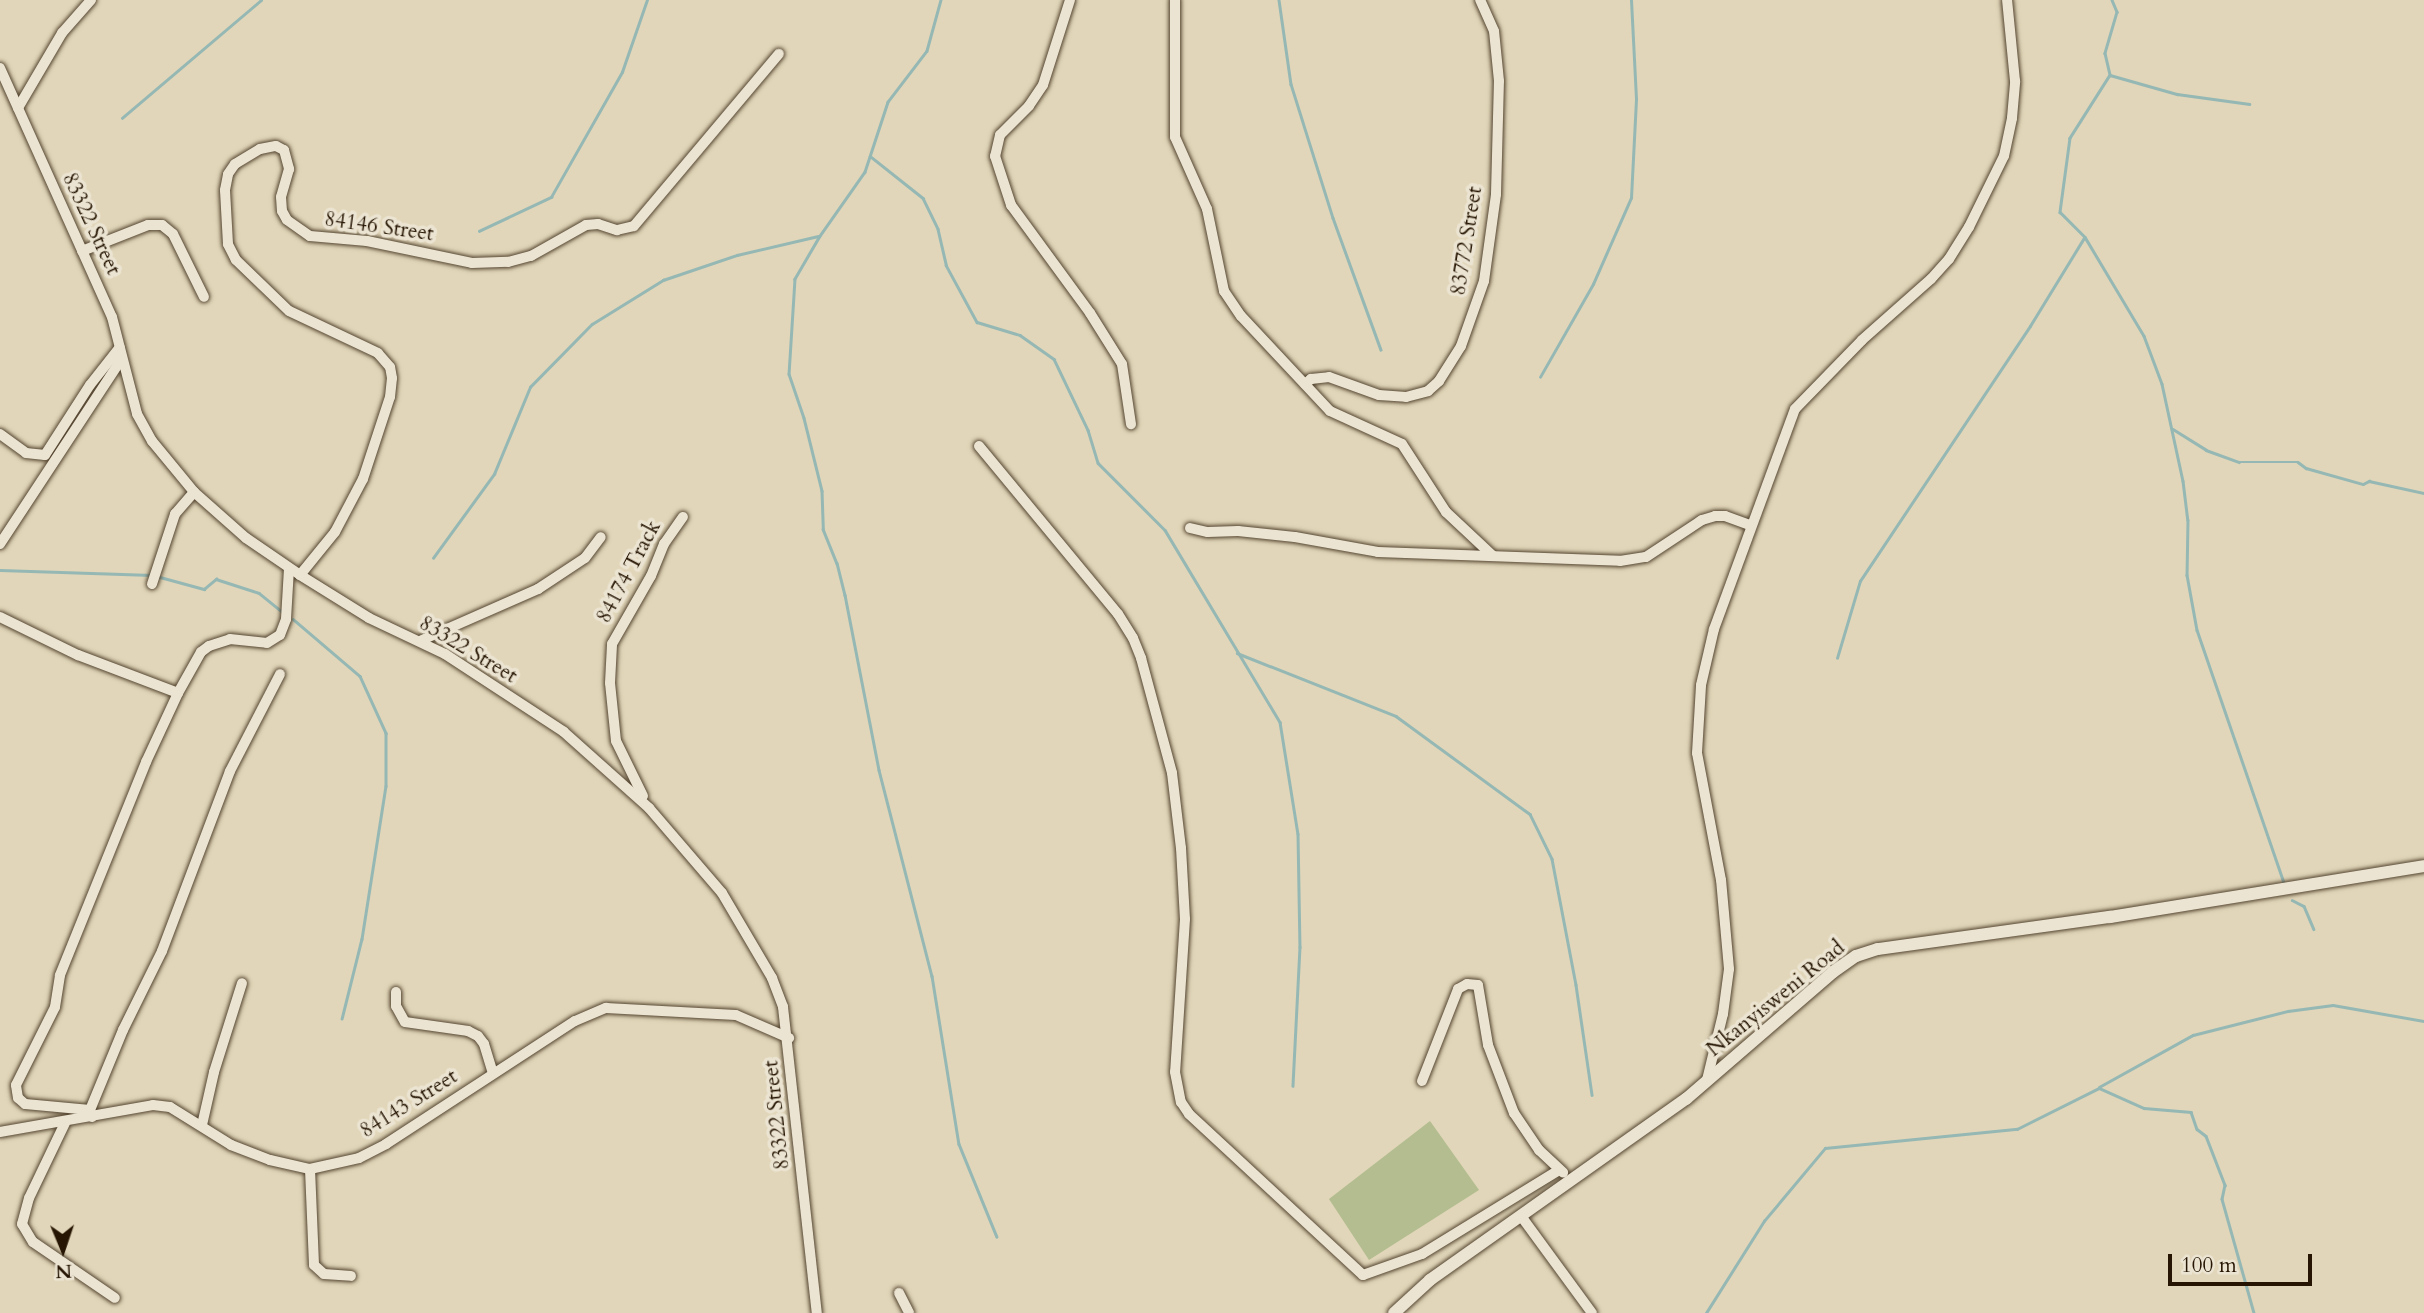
<!DOCTYPE html>
<style>
body{margin:0}
#map{position:relative;width:2424px;height:1313px;overflow:hidden;background:#e1d6b9;font-family:Cardo,serif}
div>[style]{position:absolute}
[style*='--x']{left:calc(var(--x)*1px);top:calc(var(--y)*1px);width:calc(var(--w)*1px);rotate:calc(var(--a)*1deg)}
.green>*{inset:0;background:#b3bd8f}
.stream>*{height:2.5px;margin:-1.25px;padding:0 1.25px;transform-origin:1.25px;border-radius:1.25px;background:#95b8b4}
.roads{filter:drop-shadow(0 0 2px #544530) drop-shadow(0 0 2px #544530)}
.minor>*{height:10px;margin:-5px;padding:0 5px;transform-origin:5px;border-radius:5px;background:#ece4d2}
.tertiary>*{height:12px;margin:-6px;padding:0 6px;transform-origin:6px;border-radius:6px;background:#ece4d2}
span{translate:-50% -50%;white-space:nowrap;text-align:center;line-height:1.15;-webkit-text-stroke:7px #ece4d2;paint-order:stroke}
.street-label{font-size:21px;color:#251502}
.north{position:absolute;left:28px;top:1215px;width:70px;height:70px;-webkit-text-stroke:5px #ece4d2;paint-order:stroke;rotate:178deg;font-size:19px;font-weight:700;line-height:28px;text-align:center;color:#251502}
.north::after{content:'';display:block;margin:auto;width:24px;height:32px;background:#251502;clip-path:polygon(50% 0,100% 100%,50% 72%,0 100%)}
.scale{position:absolute;left:2168px;top:1254px;width:144px;height:32px;box-sizing:border-box;border:4px solid #251502;border-top:0;padding-left:9px;font-size:21px;line-height:24px;white-space:nowrap;color:#251502;-webkit-text-stroke:5px #ece4d2;paint-order:stroke}
</style>
<div id="map">
<div class="green">
<i style="clip-path:polygon(1430px 1121px,1479px 1190px,1369px 1260px,1329px 1199px)"></i>
</div>
<div class="stream">
<i style="--x:941;--y:0;--w:53;--a:105.4"></i>
<i style="--x:927;--y:51;--w:64;--a:127.4"></i>
<i style="--x:888;--y:102;--w:74;--a:108.2"></i>
<i style="--x:865;--y:172;--w:78;--a:125.1"></i>
<i style="--x:820;--y:236;--w:50;--a:120.2"></i>
<i style="--x:795;--y:279;--w:95;--a:93.6"></i>
<i style="--x:789;--y:374;--w:46;--a:71.2"></i>
<i style="--x:804;--y:418;--w:75;--a:76.1"></i>
<i style="--x:822;--y:491;--w:38;--a:88"></i>
<i style="--x:823;--y:529;--w:37;--a:68"></i>
<i style="--x:837;--y:563;--w:33;--a:76"></i>
<i style="--x:845;--y:595;--w:178;--a:79"></i>
<i style="--x:879;--y:770;--w:213;--a:75.6"></i>
<i style="--x:932;--y:976;--w:170;--a:80.9"></i>
<i style="--x:959;--y:1144;--w:100;--a:67.8"></i>
<i style="--x:1279;--y:0;--w:85;--a:81.9"></i>
<i style="--x:1291;--y:84;--w:140;--a:72.6"></i>
<i style="--x:1333;--y:218;--w:140;--a:70"></i>
<i style="--x:2112;--y:0;--w:13;--a:67"></i>
<i style="--x:2117;--y:12;--w:43;--a:106.3"></i>
<i style="--x:2105;--y:53;--w:23;--a:77"></i>
<i style="--x:2110;--y:75;--w:75;--a:122.4"></i>
<i style="--x:2070;--y:138;--w:75;--a:97.7"></i>
<i style="--x:2060;--y:212;--w:35;--a:45"></i>
<i style="--x:2085;--y:237;--w:115;--a:59.2"></i>
<i style="--x:2144;--y:336;--w:51;--a:69.4"></i>
<i style="--x:2162;--y:384;--w:99;--a:77.8"></i>
<i style="--x:2183;--y:481;--w:39;--a:83"></i>
<i style="--x:2188;--y:520;--w:55;--a:91"></i>
<i style="--x:2187;--y:575;--w:56;--a:79.7"></i>
<i style="--x:2197;--y:630;--w:267;--a:71"></i>
<i style="--x:2110;--y:75;--w:70;--a:15.8"></i>
<i style="--x:2177;--y:94;--w:73;--a:7.9"></i>
<i style="--x:122;--y:118;--w:182;--a:-40.3"></i>
<i style="--x:870;--y:156;--w:68;--a:38.4"></i>
<i style="--x:923;--y:198;--w:34;--a:64"></i>
<i style="--x:938;--y:229;--w:37;--a:77"></i>
<i style="--x:946;--y:265;--w:65;--a:61.5"></i>
<i style="--x:977;--y:322;--w:45;--a:16.8"></i>
<i style="--x:1020;--y:335;--w:42;--a:35.2"></i>
<i style="--x:1054;--y:359;--w:79;--a:64.4"></i>
<i style="--x:1088;--y:430;--w:34;--a:73"></i>
<i style="--x:1098;--y:463;--w:95;--a:45"></i>
<i style="--x:1165;--y:530;--w:224;--a:59.1"></i>
<i style="--x:1280;--y:722;--w:113;--a:80.9"></i>
<i style="--x:1298;--y:834;--w:113;--a:89"></i>
<i style="--x:1300;--y:947;--w:139;--a:92.9"></i>
<i style="--x:479;--y:231;--w:80;--a:-25.3"></i>
<i style="--x:551;--y:197;--w:144;--a:-60.4"></i>
<i style="--x:622;--y:72;--w:76;--a:-70.9"></i>
<i style="--x:1540;--y:377;--w:107;--a:-60.3"></i>
<i style="--x:1593;--y:284;--w:94;--a:-66.2"></i>
<i style="--x:1631;--y:198;--w:99;--a:-87.1"></i>
<i style="--x:1636;--y:99;--w:99;--a:-92.9"></i>
<i style="--x:2173;--y:429;--w:39;--a:32"></i>
<i style="--x:2206;--y:450;--w:35;--a:20"></i>
<i style="--x:2239;--y:462;--w:59;--a:0"></i>
<i style="--x:2298;--y:462;--w:10;--a:37"></i>
<i style="--x:2306;--y:468;--w:59;--a:15.7"></i>
<i style="--x:2363;--y:484;--w:7;--a:-27"></i>
<i style="--x:2369;--y:481;--w:56;--a:12.3"></i>
<i style="--x:433;--y:558;--w:104;--a:-54"></i>
<i style="--x:494;--y:474;--w:94;--a:-67.5"></i>
<i style="--x:530;--y:387;--w:88;--a:-45.5"></i>
<i style="--x:592;--y:324;--w:84;--a:-31.8"></i>
<i style="--x:663;--y:280;--w:78;--a:-18.7"></i>
<i style="--x:737;--y:255;--w:83;--a:-13.2"></i>
<i style="--x:0;--y:570;--w:152;--a:1.9"></i>
<i style="--x:160;--y:577;--w:46;--a:15.3"></i>
<i style="--x:204;--y:589;--w:16;--a:-40"></i>
<i style="--x:216;--y:579;--w:45;--a:18"></i>
<i style="--x:259;--y:593;--w:32;--a:39"></i>
<i style="--x:293;--y:619;--w:88;--a:40.4"></i>
<i style="--x:360;--y:676;--w:63;--a:65.5"></i>
<i style="--x:386;--y:733;--w:53;--a:90"></i>
<i style="--x:386;--y:786;--w:155;--a:98.9"></i>
<i style="--x:362;--y:939;--w:82;--a:104"></i>
<i style="--x:1237;--y:653;--w:171;--a:21.6"></i>
<i style="--x:1396;--y:716;--w:166;--a:36.2"></i>
<i style="--x:1530;--y:814;--w:50;--a:63.9"></i>
<i style="--x:1552;--y:859;--w:128;--a:79.2"></i>
<i style="--x:1576;--y:985;--w:111;--a:81.7"></i>
<i style="--x:1837;--y:658;--w:80;--a:-73.4"></i>
<i style="--x:1860;--y:581;--w:306;--a:-56.3"></i>
<i style="--x:2030;--y:326;--w:103;--a:-58.5"></i>
<i style="--x:2292;--y:900;--w:13;--a:27"></i>
<i style="--x:2304;--y:906;--w:25;--a:67"></i>
<i style="--x:2099;--y:1087;--w:107;--a:-29"></i>
<i style="--x:2193;--y:1035;--w:98;--a:-14.2"></i>
<i style="--x:2288;--y:1011;--w:45;--a:-7.6"></i>
<i style="--x:2333;--y:1005;--w:92;--a:10"></i>
<i style="--x:1706;--y:1313;--w:109;--a:-57.8"></i>
<i style="--x:1764;--y:1221;--w:95;--a:-50.1"></i>
<i style="--x:1825;--y:1148;--w:193;--a:-5.7"></i>
<i style="--x:2017;--y:1129;--w:92;--a:-26.6"></i>
<i style="--x:2099;--y:1088;--w:49;--a:24"></i>
<i style="--x:2144;--y:1108;--w:47;--a:4.9"></i>
<i style="--x:2191;--y:1112;--w:18;--a:71"></i>
<i style="--x:2197;--y:1129;--w:11;--a:38"></i>
<i style="--x:2206;--y:1136;--w:53;--a:68.8"></i>
<i style="--x:2225;--y:1185;--w:14;--a:102"></i>
<i style="--x:2222;--y:1199;--w:118;--a:74.3"></i>
</div>
<div class="roads">
<div class="minor">
<i style="--x:1070;--y:0;--w:89;--a:107.6"></i>
<i style="--x:1043;--y:85;--w:25;--a:124"></i>
<i style="--x:1029;--y:106;--w:41;--a:135"></i>
<i style="--x:1000;--y:135;--w:22;--a:103"></i>
<i style="--x:995;--y:156;--w:52;--a:71.9"></i>
<i style="--x:1011;--y:205;--w:134;--a:53.8"></i>
<i style="--x:1090;--y:313;--w:60;--a:57.9"></i>
<i style="--x:1122;--y:364;--w:61;--a:81.5"></i>
<i style="--x:1175;--y:0;--w:137;--a:90"></i>
<i style="--x:1175;--y:137;--w:79;--a:66"></i>
<i style="--x:1207;--y:209;--w:84;--a:78.3"></i>
<i style="--x:1224;--y:291;--w:30;--a:56"></i>
<i style="--x:1241;--y:316;--w:130;--a:46.9"></i>
<i style="--x:1330;--y:411;--w:79;--a:24.6"></i>
<i style="--x:1402;--y:444;--w:81;--a:57.1"></i>
<i style="--x:1446;--y:512;--w:64;--a:43.1"></i>
<i style="--x:0;--y:68;--w:273;--a:65.8"></i>
<i style="--x:112;--y:317;--w:100;--a:75.5"></i>
<i style="--x:137;--y:414;--w:31;--a:61"></i>
<i style="--x:152;--y:441;--w:66;--a:50.5"></i>
<i style="--x:194;--y:492;--w:69;--a:41.5"></i>
<i style="--x:246;--y:538;--w:65;--a:34.4"></i>
<i style="--x:300;--y:575;--w:81;--a:31.9"></i>
<i style="--x:369;--y:618;--w:84;--a:25.3"></i>
<i style="--x:445;--y:654;--w:142;--a:33.2"></i>
<i style="--x:564;--y:732;--w:114;--a:41.8"></i>
<i style="--x:649;--y:808;--w:112;--a:49.3"></i>
<i style="--x:722;--y:893;--w:99;--a:59.5"></i>
<i style="--x:772;--y:978;--w:31;--a:69"></i>
<i style="--x:783;--y:1007;--w:308;--a:83.7"></i>
<i style="--x:18;--y:108;--w:87;--a:-59.6"></i>
<i style="--x:62;--y:33;--w:44;--a:-48.7"></i>
<i style="--x:82;--y:251;--w:71;--a:-21.5"></i>
<i style="--x:148;--y:225;--w:14;--a:0"></i>
<i style="--x:162;--y:225;--w:14;--a:39"></i>
<i style="--x:173;--y:234;--w:70;--a:63.8"></i>
<i style="--x:1305;--y:384;--w:8;--a:-40"></i>
<i style="--x:1311;--y:379;--w:18;--a:-6"></i>
<i style="--x:1329;--y:377;--w:53;--a:19.8"></i>
<i style="--x:1379;--y:395;--w:27;--a:4"></i>
<i style="--x:1406;--y:397;--w:23;--a:-15"></i>
<i style="--x:1428;--y:391;--w:15;--a:-42"></i>
<i style="--x:1439;--y:381;--w:41;--a:-57.8"></i>
<i style="--x:1461;--y:346;--w:69;--a:-70.5"></i>
<i style="--x:1484;--y:281;--w:88;--a:-82.1"></i>
<i style="--x:1496;--y:194;--w:113;--a:-88.5"></i>
<i style="--x:1499;--y:81;--w:50;--a:-95.7"></i>
<i style="--x:1494;--y:31;--w:34;--a:-114"></i>
<i style="--x:0;--y:434;--w:32;--a:36"></i>
<i style="--x:26;--y:453;--w:19;--a:6"></i>
<i style="--x:45;--y:455;--w:83;--a:-57.3"></i>
<i style="--x:90;--y:385;--w:48;--a:-51.7"></i>
<i style="--x:979;--y:446;--w:218;--a:50.4"></i>
<i style="--x:1118;--y:614;--w:28;--a:58"></i>
<i style="--x:1133;--y:638;--w:22;--a:68"></i>
<i style="--x:1141;--y:658;--w:119;--a:74.9"></i>
<i style="--x:1172;--y:773;--w:76;--a:83.2"></i>
<i style="--x:1181;--y:848;--w:71;--a:86.8"></i>
<i style="--x:1185;--y:919;--w:153;--a:93.7"></i>
<i style="--x:1175;--y:1072;--w:31;--a:79"></i>
<i style="--x:1181;--y:1102;--w:14;--a:56"></i>
<i style="--x:1189;--y:1114;--w:237;--a:42.8"></i>
<i style="--x:1363;--y:1275;--w:63;--a:-19.6"></i>
<i style="--x:1422;--y:1254;--w:161;--a:-31.5"></i>
<i style="--x:1190;--y:528;--w:18;--a:13"></i>
<i style="--x:1208;--y:532;--w:30;--a:-2"></i>
<i style="--x:1238;--y:531;--w:57;--a:6"></i>
<i style="--x:1295;--y:537;--w:84;--a:10.2"></i>
<i style="--x:1378;--y:552;--w:242;--a:2.1"></i>
<i style="--x:1620;--y:561;--w:26;--a:-9"></i>
<i style="--x:1646;--y:557;--w:67;--a:-33.5"></i>
<i style="--x:1702;--y:520;--w:14;--a:-17"></i>
<i style="--x:1715;--y:516;--w:10;--a:0"></i>
<i style="--x:1725;--y:516;--w:27;--a:20"></i>
<i style="--x:0;--y:544;--w:222;--a:-56.7"></i>
<i style="--x:300;--y:575;--w:55;--a:-50.9"></i>
<i style="--x:335;--y:532;--w:60;--a:-62.2"></i>
<i style="--x:363;--y:479;--w:86;--a:-71.8"></i>
<i style="--x:390;--y:397;--w:19;--a:-84"></i>
<i style="--x:392;--y:378;--w:11;--a:-100"></i>
<i style="--x:390;--y:367;--w:18;--a:-131"></i>
<i style="--x:378;--y:353;--w:98;--a:-154.7"></i>
<i style="--x:289;--y:311;--w:74;--a:-136.1"></i>
<i style="--x:236;--y:260;--w:18;--a:-117"></i>
<i style="--x:228;--y:244;--w:54;--a:-93.2"></i>
<i style="--x:225;--y:190;--w:16;--a:-79"></i>
<i style="--x:228;--y:174;--w:12;--a:-55"></i>
<i style="--x:235;--y:164;--w:29;--a:-31"></i>
<i style="--x:260;--y:149;--w:16;--a:-11"></i>
<i style="--x:276;--y:146;--w:9;--a:27"></i>
<i style="--x:284;--y:150;--w:20;--a:75"></i>
<i style="--x:289;--y:169;--w:29;--a:106"></i>
<i style="--x:281;--y:197;--w:14;--a:86"></i>
<i style="--x:282;--y:211;--w:10;--a:61"></i>
<i style="--x:287;--y:220;--w:28;--a:35"></i>
<i style="--x:310;--y:236;--w:57;--a:5"></i>
<i style="--x:367;--y:241;--w:107;--a:11.8"></i>
<i style="--x:472;--y:263;--w:36;--a:-2"></i>
<i style="--x:508;--y:262;--w:24;--a:-15"></i>
<i style="--x:531;--y:256;--w:63;--a:-29.4"></i>
<i style="--x:586;--y:225;--w:12;--a:-5"></i>
<i style="--x:598;--y:224;--w:20;--a:18"></i>
<i style="--x:617;--y:230;--w:17;--a:-13"></i>
<i style="--x:634;--y:226;--w:225;--a:-49.9"></i>
<i style="--x:152;--y:584;--w:74;--a:-71.8"></i>
<i style="--x:175;--y:514;--w:29;--a:-49"></i>
<i style="--x:0;--y:617;--w:87;--a:26"></i>
<i style="--x:78;--y:655;--w:107;--a:20.8"></i>
<i style="--x:422;--y:640;--w:127;--a:-23.7"></i>
<i style="--x:538;--y:589;--w:56;--a:-33.4"></i>
<i style="--x:585;--y:558;--w:26;--a:-53"></i>
<i style="--x:643;--y:796;--w:61;--a:-116.1"></i>
<i style="--x:616;--y:741;--w:58;--a:-95.9"></i>
<i style="--x:610;--y:683;--w:39;--a:-87"></i>
<i style="--x:612;--y:644;--w:78;--a:-60.2"></i>
<i style="--x:651;--y:576;--w:35;--a:-68"></i>
<i style="--x:664;--y:544;--w:33;--a:-55"></i>
<i style="--x:396;--y:992;--w:14;--a:90"></i>
<i style="--x:396;--y:1006;--w:18;--a:61"></i>
<i style="--x:405;--y:1022;--w:64;--a:8.1"></i>
<i style="--x:468;--y:1031;--w:11;--a:27"></i>
<i style="--x:478;--y:1036;--w:10;--a:53"></i>
<i style="--x:484;--y:1044;--w:30;--a:73"></i>
<i style="--x:1707;--y:1080;--w:68;--a:-76.4"></i>
<i style="--x:1723;--y:1014;--w:45;--a:-82.4"></i>
<i style="--x:1729;--y:969;--w:89;--a:-95.1"></i>
<i style="--x:1721;--y:880;--w:129;--a:-100.7"></i>
<i style="--x:1697;--y:753;--w:68;--a:-86.6"></i>
<i style="--x:1701;--y:685;--w:57;--a:-76.9"></i>
<i style="--x:1714;--y:629;--w:234;--a:-69.8"></i>
<i style="--x:1795;--y:409;--w:96;--a:-45.8"></i>
<i style="--x:1862;--y:340;--w:92;--a:-41.5"></i>
<i style="--x:1931;--y:279;--w:27;--a:-48"></i>
<i style="--x:1949;--y:259;--w:38;--a:-58"></i>
<i style="--x:1969;--y:227;--w:79;--a:-63.8"></i>
<i style="--x:2004;--y:156;--w:39;--a:-78"></i>
<i style="--x:2012;--y:118;--w:37;--a:-85"></i>
<i style="--x:2015;--y:81;--w:81;--a:-95.6"></i>
<i style="--x:1422;--y:1081;--w:99;--a:-68.6"></i>
<i style="--x:1458;--y:989;--w:10;--a:-29"></i>
<i style="--x:1467;--y:984;--w:11;--a:5"></i>
<i style="--x:1478;--y:985;--w:61;--a:80.5"></i>
<i style="--x:1488;--y:1045;--w:73;--a:69.1"></i>
<i style="--x:1514;--y:1113;--w:45;--a:56"></i>
<i style="--x:1539;--y:1150;--w:33;--a:43"></i>
<i style="--x:90;--y:1110;--w:87;--a:-67.6"></i>
<i style="--x:123;--y:1030;--w:88;--a:-63.7"></i>
<i style="--x:162;--y:951;--w:192;--a:-69.3"></i>
<i style="--x:230;--y:771;--w:109;--a:-62.7"></i>
<i style="--x:92;--y:1117;--w:7;--a:-106"></i>
<i style="--x:90;--y:1110;--w:65;--a:-174.7"></i>
<i style="--x:25;--y:1104;--w:9;--a:-139"></i>
<i style="--x:18;--y:1098;--w:13;--a:-99"></i>
<i style="--x:16;--y:1085;--w:87;--a:-63.4"></i>
<i style="--x:55;--y:1007;--w:32;--a:-81"></i>
<i style="--x:60;--y:975;--w:230;--a:-68"></i>
<i style="--x:146;--y:762;--w:76;--a:-65.1"></i>
<i style="--x:178;--y:693;--w:47;--a:-60.7"></i>
<i style="--x:201;--y:652;--w:10;--a:-37"></i>
<i style="--x:209;--y:646;--w:22;--a:-18"></i>
<i style="--x:230;--y:639;--w:37;--a:6"></i>
<i style="--x:267;--y:643;--w:15;--a:-32"></i>
<i style="--x:280;--y:635;--w:17;--a:-69"></i>
<i style="--x:286;--y:619;--w:51;--a:-86.6"></i>
<i style="--x:65;--y:1123;--w:83;--a:115.6"></i>
<i style="--x:29;--y:1198;--w:27;--a:105"></i>
<i style="--x:22;--y:1224;--w:21;--a:59"></i>
<i style="--x:33;--y:1242;--w:99;--a:34.3"></i>
<i style="--x:202;--y:1125;--w:54;--a:-77.2"></i>
<i style="--x:214;--y:1072;--w:93;--a:-72.5"></i>
<i style="--x:0;--y:1132;--w:155;--a:-10"></i>
<i style="--x:153;--y:1105;--w:17;--a:7"></i>
<i style="--x:170;--y:1107;--w:72;--a:31.9"></i>
<i style="--x:231;--y:1145;--w:42;--a:21"></i>
<i style="--x:270;--y:1160;--w:41;--a:12.7"></i>
<i style="--x:310;--y:1169;--w:50;--a:-12.7"></i>
<i style="--x:359;--y:1158;--w:30;--a:-27"></i>
<i style="--x:386;--y:1144;--w:225;--a:-33.1"></i>
<i style="--x:575;--y:1021;--w:34;--a:-23"></i>
<i style="--x:606;--y:1008;--w:130;--a:3.1"></i>
<i style="--x:736;--y:1015;--w:58;--a:23.5"></i>
<i style="--x:310;--y:1169;--w:96;--a:87.6"></i>
<i style="--x:314;--y:1265;--w:13;--a:42"></i>
<i style="--x:324;--y:1274;--w:27;--a:4"></i>
<i style="--x:1521;--y:1216;--w:120;--a:53.8"></i>
<i style="--x:899;--y:1293;--w:22;--a:63"></i>
</div>
<div class="tertiary">
<i style="--x:1394;--y:1313;--w:49;--a:-42.5"></i>
<i style="--x:1430;--y:1280;--w:314;--a:-35.3"></i>
<i style="--x:1686;--y:1099;--w:194;--a:-40.8"></i>
<i style="--x:1833;--y:972;--w:28;--a:-35"></i>
<i style="--x:1856;--y:956;--w:23;--a:-18"></i>
<i style="--x:1878;--y:949;--w:234;--a:-7.9"></i>
<i style="--x:2110;--y:917;--w:318;--a:-9.2"></i>
</div>
</div>
<div class="street-label">
<span style="left:91px;top:224px;rotate:65deg">83322 Street</span>
<span style="left:379px;top:227px;rotate:8deg">84146 Street</span>
<span style="left:1467px;top:241px;rotate:-81deg">83772 Street</span>
<span style="left:629px;top:572px;rotate:-62deg">84174 Track</span>
<span style="left:468px;top:650px;rotate:31deg">83322 Street</span>
<span style="left:1776px;top:999px;rotate:-39deg">Nkanyisweni Road</span>
<span style="left:409px;top:1104px;rotate:-32deg">84143 Street</span>
<span style="left:777px;top:1115px;rotate:-96deg">83322 Street</span>
</div>
<div class="north">N</div>
<div class="scale">100 m</div>
</div>
